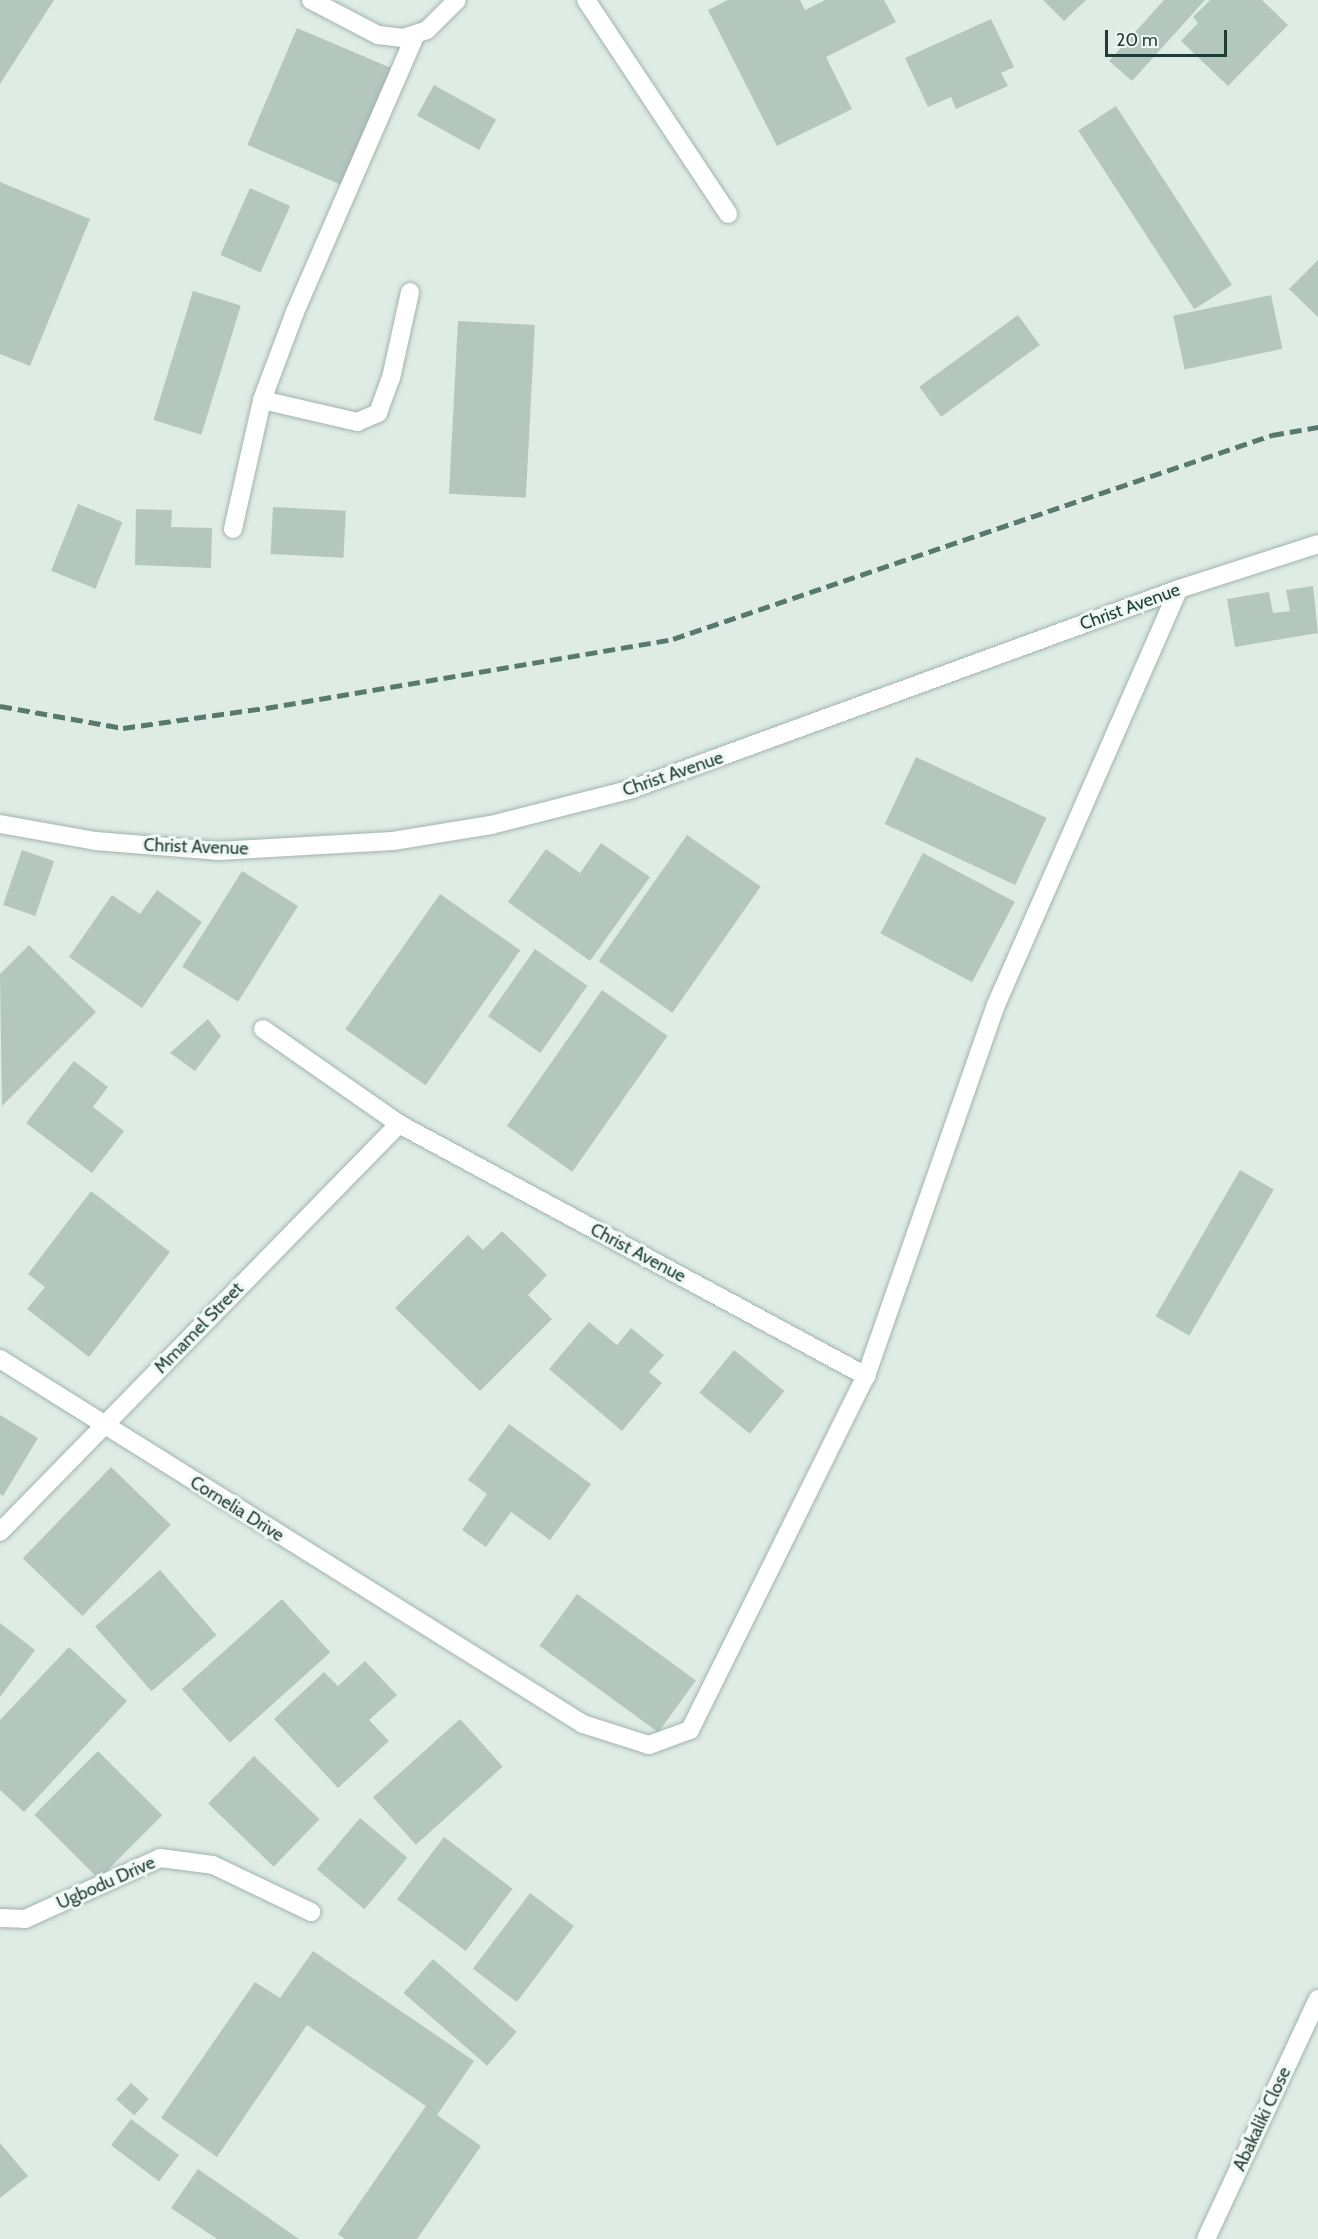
<!DOCTYPE html>
<style>
body{margin:0}
#map{position:relative;width:1318px;height:2239px;overflow:hidden;background:#dfece6;font-family:Cabin,sans-serif}
div>[style]{position:absolute}
[style*='--x']{left:calc(var(--x)*1px);top:calc(var(--y)*1px);width:calc(var(--w)*1px);rotate:calc(var(--a)*1deg)}
.building>*{inset:0;background:#b4c7be;transform-origin:0 0}
.roads{filter:drop-shadow(0 0 2px #a1b4ad) drop-shadow(0 0 2px #a1b4ad)}
.minor>*{height:18px;margin:-9px;padding:0 9px;transform-origin:9px;border-radius:9px;background:#fff}
.rail>*{height:4.5px;margin-top:-2.25px;transform-origin:0;background:repeating-linear-gradient(90deg,#58796f 0 12px,transparent 0 18px)}
span{translate:-50% -50%;white-space:nowrap;text-align:center;line-height:1.15;-webkit-text-stroke:6px #eff8f3;paint-order:stroke}
.street-label{font-size:18px;color:#1e3d34}
.scale{position:absolute;left:1105px;top:30px;width:122px;height:27px;box-sizing:border-box;border:3px solid #1e3d34;border-top:0;padding-left:8px;font-size:18px;line-height:21px;white-space:nowrap;color:#1e3d34;-webkit-text-stroke:4px #eff8f3;paint-order:stroke}
</style>
<div id="map">
<div class="building">
<i style="clip-path:polygon(0 0,54px 0,0 84px)"></i>
<i style="clip-path:polygon(728px 0,800px 0,805px 10px,825px 0,884px 0,896px 22px,826px 57px,852px 109px,777px 146px,708px 10px)"></i>
<i style="clip-path:polygon(1043px 0,1086px 0,1064px 21px)"></i>
<i style="clip-path:polygon(1164px 0,1205px 0,1132px 81px,1109px 61px)"></i>
<i style="clip-path:polygon(1210px 0,1262px 0,1288px 25px,1228px 86px,1181px 41px,1198px 23px,1193px 17px)"></i>
<i style="clip-path:polygon(991px 19px,1014px 67px,1001px 73px,1008px 86px,956px 109px,951px 97px,928px 107px,905px 58px)"></i>
<i style="left:297px;top:28px;width:103px;height:127px;rotate:23deg"></i>
<i style="left:434px;top:85px;width:71px;height:35px;rotate:29deg"></i>
<i style="left:1116px;top:106px;width:213px;height:45px;rotate:57deg"></i>
<i style="clip-path:polygon(0 182px,90px 219px,30px 366px,0 354px)"></i>
<i style="left:250px;top:188px;width:44px;height:73px;rotate:24deg"></i>
<i style="clip-path:polygon(1318px 260px,1318px 317px,1289px 289px)"></i>
<i style="left:193px;top:291px;width:50px;height:135px;rotate:17deg"></i>
<i style="left:1271px;top:295px;width:55px;height:100px;rotate:78deg"></i>
<i style="left:1018px;top:315px;width:37px;height:122px;rotate:54deg"></i>
<i style="left:458px;top:321px;width:77px;height:173px;rotate:3deg"></i>
<i style="left:78px;top:504px;width:48px;height:72px;rotate:22deg"></i>
<i style="left:273px;top:507px;width:73px;height:47px;rotate:3deg"></i>
<i style="clip-path:polygon(136px 509px,172px 510px,171px 527px,212px 528px,211px 568px,135px 565px)"></i>
<i style="clip-path:polygon(1313px 586px,1318px 633px,1235px 647px,1227px 599px,1269px 592px,1273px 613px,1290px 611px,1286px 590px)"></i>
<i style="left:916px;top:757px;width:144px;height:74px;rotate:25deg"></i>
<i style="left:687px;top:835px;width:90px;height:154px;rotate:35deg"></i>
<i style="clip-path:polygon(601px 843px,650px 877px,590px 961px,508px 902px,546px 849px,580px 873px)"></i>
<i style="left:22px;top:850px;width:34px;height:58px;rotate:19deg"></i>
<i style="left:923px;top:853px;width:104px;height:91px;rotate:28deg"></i>
<i style="left:242px;top:871px;width:66px;height:113px;rotate:32deg"></i>
<i style="clip-path:polygon(157px 890px,202px 922px,142px 1008px,69px 957px,112px 895px,140px 914px)"></i>
<i style="left:440px;top:894px;width:98px;height:165px;rotate:35deg"></i>
<i style="clip-path:polygon(29px 945px,96px 1012px,2px 1106px,0 974px)"></i>
<i style="left:535px;top:949px;width:64px;height:82px;rotate:35deg"></i>
<i style="left:602px;top:990px;width:80px;height:166px;rotate:35deg"></i>
<i style="clip-path:polygon(208px 1019px,221px 1036px,195px 1071px,170px 1053px)"></i>
<i style="clip-path:polygon(74px 1061px,108px 1087px,93px 1107px,124px 1131px,92px 1173px,26px 1123px)"></i>
<i style="left:1240px;top:1170px;width:39px;height:169px;rotate:30deg"></i>
<i style="clip-path:polygon(91px 1191px,170px 1252px,89px 1357px,27px 1309px,45px 1287px,28px 1274px)"></i>
<i style="clip-path:polygon(502px 1231px,547px 1275px,528px 1295px,552px 1319px,480px 1391px,395px 1308px,468px 1235px,483px 1250px)"></i>
<i style="clip-path:polygon(589px 1322px,617px 1345px,631px 1328px,664px 1355px,649px 1372px,662px 1383px,622px 1431px,549px 1369px)"></i>
<i style="left:734px;top:1350px;width:65px;height:55px;rotate:39deg"></i>
<i style="clip-path:polygon(0 1415px,38px 1438px,3px 1496px,0 1494px)"></i>
<i style="clip-path:polygon(509px 1424px,591px 1484px,550px 1540px,511px 1512px,486px 1547px,462px 1530px,487px 1494px,468px 1480px)"></i>
<i style="left:111px;top:1467px;width:83px;height:127px;rotate:44deg"></i>
<i style="left:160px;top:1570px;width:86px;height:86px;rotate:49deg"></i>
<i style="left:577px;top:1594px;width:147px;height:64px;rotate:36deg"></i>
<i style="left:282px;top:1599px;width:72px;height:135px;rotate:48deg"></i>
<i style="clip-path:polygon(0 1623px,35px 1650px,0 1697px)"></i>
<i style="clip-path:polygon(69px 1647px,127px 1701px,24px 1812px,0 1790px,0 1720px)"></i>
<i style="clip-path:polygon(365px 1661px,397px 1695px,369px 1720px,389px 1741px,338px 1788px,274px 1719px,324px 1672px,338px 1686px)"></i>
<i style="left:460px;top:1719px;width:64px;height:117px;rotate:48deg"></i>
<i style="left:98px;top:1751px;width:91px;height:90px;rotate:45deg"></i>
<i style="left:254px;top:1756px;width:91px;height:66px;rotate:44deg"></i>
<i style="left:360px;top:1818px;width:62px;height:67px;rotate:40deg"></i>
<i style="left:444px;top:1837px;width:86px;height:78px;rotate:37deg"></i>
<i style="left:530px;top:1893px;width:55px;height:95px;rotate:37deg"></i>
<i style="clip-path:polygon(313px 1951px,474px 2061px,437px 2115px,481px 2146px,417px 2239px,345px 2239px,338px 2234px,426px 2106px,307px 2025px,217px 2157px,161px 2118px,255px 1982px,280px 1998px)"></i>
<i style="left:433px;top:1959px;width:111px;height:45px;rotate:41deg"></i>
<i style="left:131px;top:2083px;width:24px;height:22px;rotate:42deg"></i>
<i style="left:131px;top:2119px;width:60px;height:33px;rotate:37deg"></i>
<i style="clip-path:polygon(0 2143px,28px 2176px,0 2198px)"></i>
<i style="clip-path:polygon(198px 2169px,299px 2239px,217px 2239px,171px 2208px)"></i>
</div>
<div class="roads">
<div class="minor">
<i style="--x:311;--y:0;--w:76;--a:27.6"></i>
<i style="--x:378;--y:35;--w:25;--a:7"></i>
<i style="--x:403;--y:38;--w:25;--a:-18"></i>
<i style="--x:427;--y:30;--w:42;--a:-45"></i>
<i style="--x:586;--y:0;--w:257;--a:56.4"></i>
<i style="--x:262;--y:400;--w:98;--a:13"></i>
<i style="--x:357;--y:422;--w:23;--a:-23"></i>
<i style="--x:378;--y:413;--w:37;--a:-70"></i>
<i style="--x:391;--y:378;--w:88;--a:-77.5"></i>
<i style="--x:233;--y:529;--w:132;--a:-77.3"></i>
<i style="--x:262;--y:400;--w:94;--a:-69.4"></i>
<i style="--x:295;--y:312;--w:303;--a:-66.5"></i>
<i style="--x:0;--y:824;--w:97;--a:10.1"></i>
<i style="--x:95;--y:841;--w:123;--a:4.6"></i>
<i style="--x:218;--y:851;--w:175;--a:-3.3"></i>
<i style="--x:393;--y:841;--w:99;--a:-9.3"></i>
<i style="--x:491;--y:825;--w:146;--a:-14.3"></i>
<i style="--x:632;--y:789;--w:582;--a:-20.08"></i>
<i style="--x:1179;--y:589;--w:146;--a:-17.9"></i>
<i style="--x:263;--y:1029;--w:166;--a:34.9"></i>
<i style="--x:399;--y:1124;--w:531;--a:28.35"></i>
<i style="--x:0;--y:1359;--w:688;--a:32.05"></i>
<i style="--x:583;--y:1724;--w:69;--a:17.7"></i>
<i style="--x:649;--y:1745;--w:44;--a:-20.1"></i>
<i style="--x:690;--y:1730;--w:395;--a:-63.6"></i>
<i style="--x:866;--y:1376;--w:393;--a:-70.7"></i>
<i style="--x:996;--y:1005;--w:454;--a:-66.3"></i>
<i style="--x:0;--y:1532;--w:571;--a:-45.64"></i>
<i style="--x:0;--y:1918;--w:25;--a:2"></i>
<i style="--x:25;--y:1919;--w:148;--a:-24.3"></i>
<i style="--x:160;--y:1858;--w:53;--a:7.5"></i>
<i style="--x:213;--y:1865;--w:109;--a:25.6"></i>
<i style="--x:1206;--y:2239;--w:265;--a:-65"></i>
</div>
</div>
<div class="rail">
<i style="--x:0;--y:706;--w:125;--a:10.1"></i>
<i style="--x:123;--y:728;--w:144;--a:-8"></i>
<i style="--x:266;--y:708;--w:413;--a:-9.6"></i>
<i style="--x:673;--y:639;--w:633;--a:-18.81"></i>
<i style="--x:1272;--y:435;--w:47;--a:-9.9"></i>
</div>
<div class="street-label">
<span style="left:1130px;top:607px;rotate:-20deg">Christ Avenue</span>
<span style="left:673px;top:774px;rotate:-19deg">Christ Avenue</span>
<span style="left:196px;top:847px;rotate:2deg">Christ Avenue</span>
<span style="left:638px;top:1253px;rotate:28deg">Christ Avenue</span>
<span style="left:199px;top:1328px;rotate:-46deg">Mmamel Street</span>
<span style="left:237px;top:1509px;rotate:32deg">Cornelia Drive</span>
<span style="left:106px;top:1883px;rotate:-24deg">Ugbodu Drive</span>
<span style="left:1262px;top:2119px;rotate:-65deg">Abakaliki Close</span>
</div>
<div class="scale">20 m</div>
</div>
